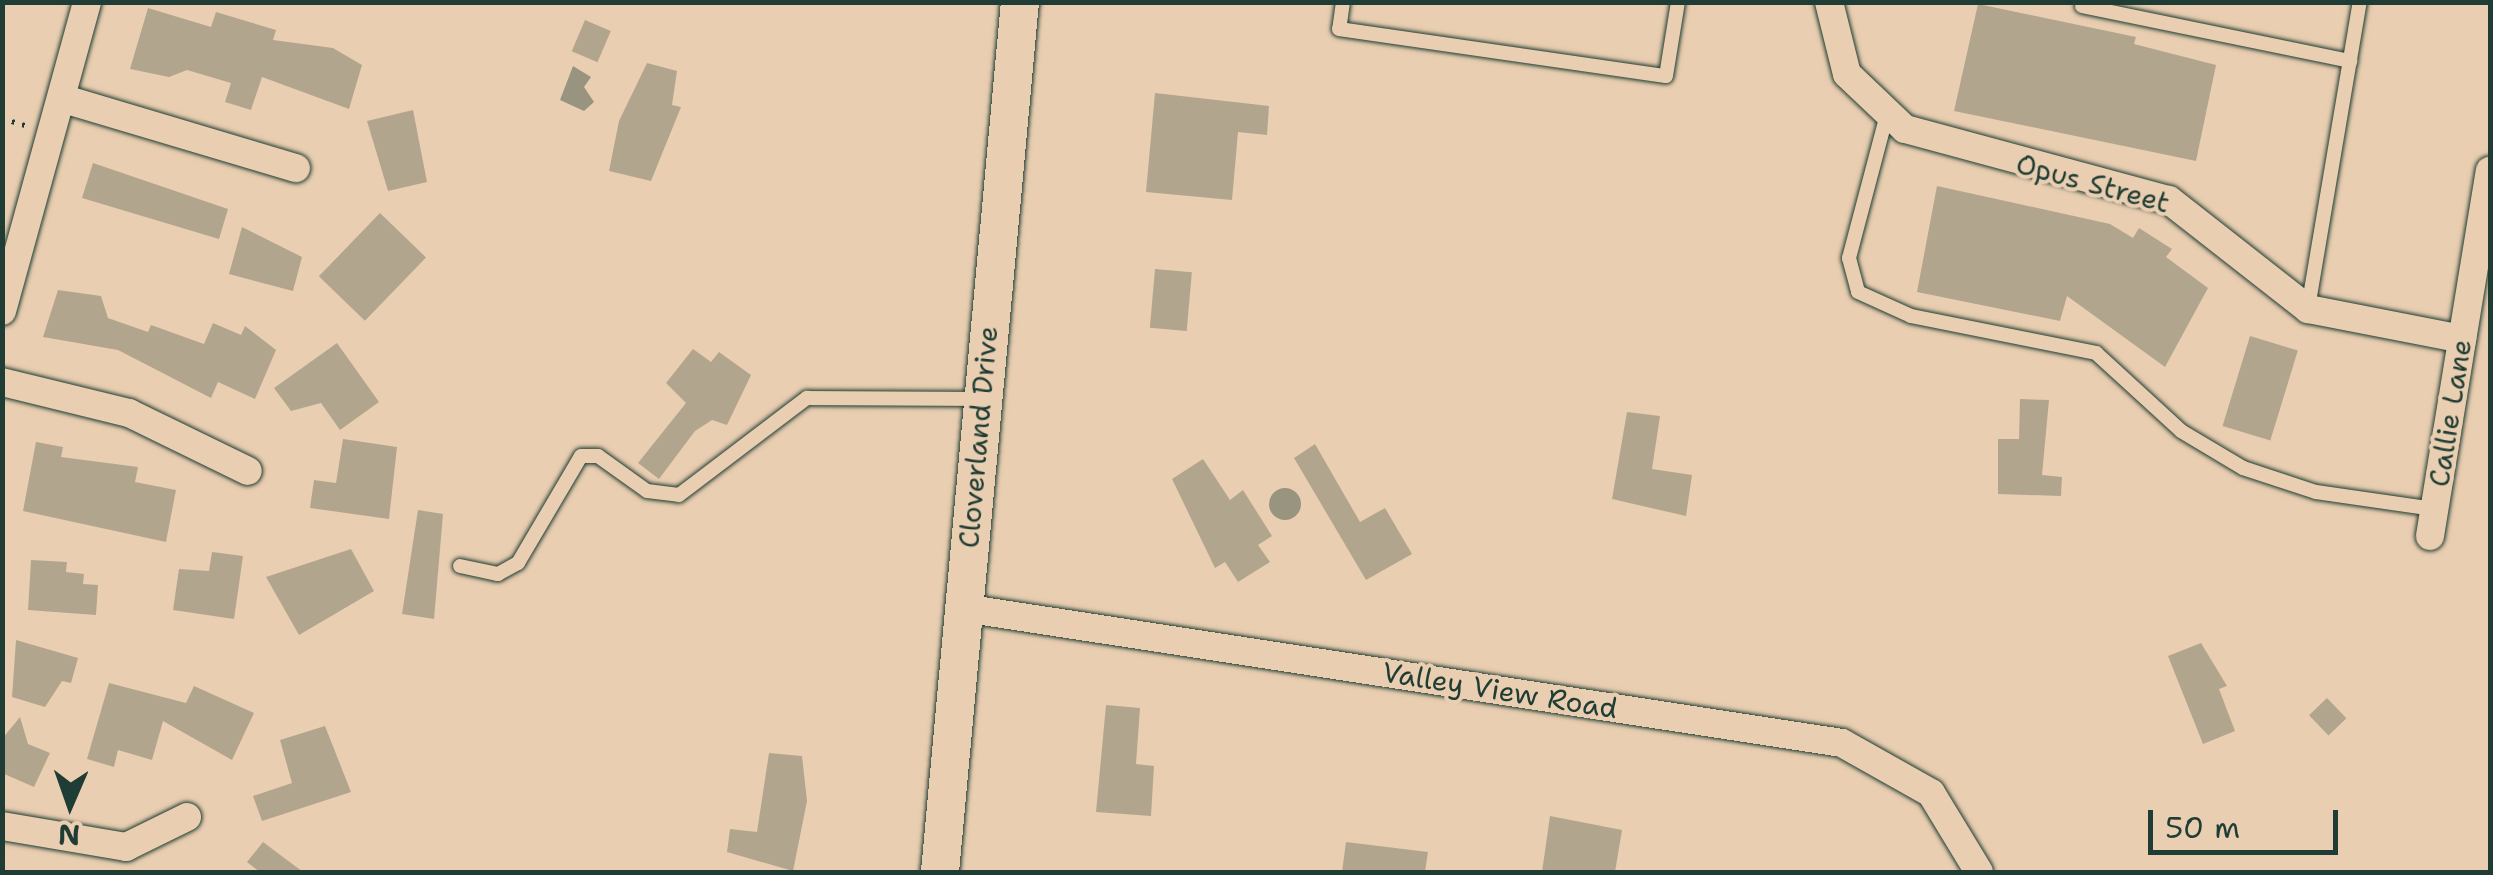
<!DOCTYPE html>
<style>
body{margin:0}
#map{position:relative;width:2493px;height:875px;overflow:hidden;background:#eaceb1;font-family:"Shantell Sans",sans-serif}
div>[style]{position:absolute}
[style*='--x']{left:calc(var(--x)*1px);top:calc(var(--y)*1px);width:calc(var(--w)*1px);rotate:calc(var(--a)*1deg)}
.water>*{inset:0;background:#999480}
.round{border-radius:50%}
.building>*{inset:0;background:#b2a58e;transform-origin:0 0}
.path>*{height:5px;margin-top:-2.5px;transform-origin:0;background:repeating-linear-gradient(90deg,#1f3d34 0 2.5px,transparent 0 10.5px)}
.roads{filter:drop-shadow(0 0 2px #1f3d34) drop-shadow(0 0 2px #1f3d34)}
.lane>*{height:14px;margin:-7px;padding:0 7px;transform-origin:7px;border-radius:7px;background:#eaceb1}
.street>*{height:28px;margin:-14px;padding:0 14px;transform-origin:14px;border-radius:14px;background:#eaceb1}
.secondary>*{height:38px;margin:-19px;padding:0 19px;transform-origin:19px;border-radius:19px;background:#eaceb1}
span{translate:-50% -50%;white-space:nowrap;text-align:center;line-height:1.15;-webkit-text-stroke:8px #eaceb1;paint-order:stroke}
.street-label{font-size:28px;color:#1f3d34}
.frame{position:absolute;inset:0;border:5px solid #1f3d34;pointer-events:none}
.north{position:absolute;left:20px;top:755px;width:100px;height:100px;-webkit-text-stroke:8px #eaceb1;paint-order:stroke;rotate:182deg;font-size:28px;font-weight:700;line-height:40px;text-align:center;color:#1f3d34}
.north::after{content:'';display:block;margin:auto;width:35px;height:45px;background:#1f3d34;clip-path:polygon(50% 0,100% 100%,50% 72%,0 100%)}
.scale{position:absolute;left:2148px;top:810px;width:190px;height:45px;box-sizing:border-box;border:5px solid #1f3d34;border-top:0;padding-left:12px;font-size:30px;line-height:35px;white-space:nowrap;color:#1f3d34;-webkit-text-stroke:8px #eaceb1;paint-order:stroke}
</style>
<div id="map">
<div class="water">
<i style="clip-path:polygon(573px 66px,591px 77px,584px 87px,594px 102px,584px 111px,560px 100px)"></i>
<i class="round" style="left:1269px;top:488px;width:32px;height:32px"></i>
</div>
<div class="building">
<i style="clip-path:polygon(1978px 4px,2136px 37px,2134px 44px,2216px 65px,2196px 161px,1954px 111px)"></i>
<i style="clip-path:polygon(148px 8px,211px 27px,216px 12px,276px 30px,273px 40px,333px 48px,362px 65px,349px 109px,262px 77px,251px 110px,225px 102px,231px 83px,187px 70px,169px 77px,130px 69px)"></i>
<i style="left:585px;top:20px;width:28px;height:34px;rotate:23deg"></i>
<i style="clip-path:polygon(647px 63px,677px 71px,672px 105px,681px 107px,651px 181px,609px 171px,619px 121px)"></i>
<i style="clip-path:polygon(1155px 93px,1269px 106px,1267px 135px,1238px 132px,1232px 200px,1146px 192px)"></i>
<i style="clip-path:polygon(413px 110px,427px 182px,388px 191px,367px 121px)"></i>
<i style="clip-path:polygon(93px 163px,228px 209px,219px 239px,82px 198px)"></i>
<i style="clip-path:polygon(1937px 186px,2110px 224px,2133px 238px,2139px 228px,2172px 249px,2166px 257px,2208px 288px,2165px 367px,2067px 296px,2060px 321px,1917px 292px)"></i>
<i style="left:380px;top:213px;width:64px;height:88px;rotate:44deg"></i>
<i style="clip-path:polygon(242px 227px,302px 257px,293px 291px,229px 274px)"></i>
<i style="left:1155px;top:269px;width:37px;height:59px;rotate:5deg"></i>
<i style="clip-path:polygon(58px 290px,101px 296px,108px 318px,148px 332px,151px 325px,204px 344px,213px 323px,241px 335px,245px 326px,276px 350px,255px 399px,218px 382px,211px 398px,118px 350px,43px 337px)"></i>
<i style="left:2250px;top:336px;width:50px;height:94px;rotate:17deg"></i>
<i style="clip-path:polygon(337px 343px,379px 402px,340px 430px,321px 403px,291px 411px,274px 388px)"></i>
<i style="clip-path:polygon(693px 349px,711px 362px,719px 352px,751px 375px,727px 425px,712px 420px,695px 431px,659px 479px,638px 463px,686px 403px,666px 383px)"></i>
<i style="clip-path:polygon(2020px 399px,2049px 400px,2042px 475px,2062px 477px,2061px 496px,1998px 494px,1998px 439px,2019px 439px)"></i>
<i style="clip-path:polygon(1627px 412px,1660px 416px,1652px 469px,1692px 475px,1686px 516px,1612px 499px)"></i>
<i style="clip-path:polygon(343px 439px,397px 447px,389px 519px,310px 508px,314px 480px,336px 483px)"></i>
<i style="clip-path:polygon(36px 442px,63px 447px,61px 457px,138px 467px,135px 482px,176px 490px,166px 542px,23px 511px)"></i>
<i style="clip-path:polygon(1315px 444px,1360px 522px,1385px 508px,1412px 554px,1366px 580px,1294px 458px)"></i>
<i style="clip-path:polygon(1203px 459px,1230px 500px,1243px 490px,1272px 536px,1258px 545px,1270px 562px,1238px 582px,1225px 562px,1215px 568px,1172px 479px)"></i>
<i style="clip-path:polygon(418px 510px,443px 514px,434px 619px,402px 614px)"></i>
<i style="clip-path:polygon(351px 549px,374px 591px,299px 635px,266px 577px)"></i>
<i style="clip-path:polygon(212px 552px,243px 556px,234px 619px,173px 610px,179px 569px,209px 571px)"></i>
<i style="clip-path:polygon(31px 560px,67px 562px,66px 572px,84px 574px,83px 584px,98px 585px,96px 615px,28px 610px)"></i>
<i style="clip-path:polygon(16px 640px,78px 658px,71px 683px,62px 681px,45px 707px,12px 697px)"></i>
<i style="clip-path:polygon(2201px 643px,2227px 686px,2219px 689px,2235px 731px,2203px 744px,2168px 656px)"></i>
<i style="clip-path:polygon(109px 683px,186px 703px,194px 686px,254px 713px,232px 760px,163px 721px,152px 760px,118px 750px,114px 767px,87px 759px)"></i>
<i style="left:2327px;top:698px;width:28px;height:25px;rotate:46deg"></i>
<i style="clip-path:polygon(1106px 705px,1140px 708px,1136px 764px,1154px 766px,1151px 816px,1096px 812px)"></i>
<i style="clip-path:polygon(20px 717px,28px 744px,50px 753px,34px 787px,2px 773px,2px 739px)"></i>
<i style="clip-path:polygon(325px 726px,351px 792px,262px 821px,253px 796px,292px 783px,280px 740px)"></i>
<i style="clip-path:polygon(769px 753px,802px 756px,807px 801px,793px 871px,727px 852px,730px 829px,757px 832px)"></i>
<i style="clip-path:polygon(1550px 816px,1622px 830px,1615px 872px,1542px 872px)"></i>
<i style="clip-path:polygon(263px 842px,303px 872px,260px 872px,247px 862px)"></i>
<i style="clip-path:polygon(1346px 842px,1428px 852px,1425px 872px,1342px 872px)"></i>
</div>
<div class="path">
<i style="--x:2;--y:118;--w:27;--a:17"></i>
</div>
<div class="roads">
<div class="lane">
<i style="--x:1343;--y:2;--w:27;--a:98"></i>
<i style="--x:1339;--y:29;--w:330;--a:8.2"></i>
<i style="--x:1666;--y:76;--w:75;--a:-80.8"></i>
<i style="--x:2082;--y:6;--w:274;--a:11.6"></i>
<i style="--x:1886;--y:118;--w:145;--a:104.8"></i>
<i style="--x:1849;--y:258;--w:35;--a:75"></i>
<i style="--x:1858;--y:292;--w:58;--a:24.4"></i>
<i style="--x:1911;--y:316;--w:189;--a:11.3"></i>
<i style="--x:2096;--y:353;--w:115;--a:42.5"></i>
<i style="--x:2181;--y:431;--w:72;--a:30.8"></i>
<i style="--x:2243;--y:468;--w:77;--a:18.2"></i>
<i style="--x:2316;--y:492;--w:119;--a:8.2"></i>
<i style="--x:2308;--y:308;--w:310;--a:-80.4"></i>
<i style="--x:460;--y:566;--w:39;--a:12"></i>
<i style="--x:498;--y:574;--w:23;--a:-29"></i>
<i style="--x:518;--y:563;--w:124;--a:-59.5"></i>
<i style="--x:581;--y:456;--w:17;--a:0"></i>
<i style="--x:598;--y:456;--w:60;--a:35.5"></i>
<i style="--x:647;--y:491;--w:32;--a:7"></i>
<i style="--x:679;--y:495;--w:161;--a:-37.2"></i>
<i style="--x:807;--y:398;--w:174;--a:0.3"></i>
</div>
<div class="street">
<i style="--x:1829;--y:2;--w:74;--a:76"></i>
<i style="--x:1847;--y:74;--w:80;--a:43.5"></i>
<i style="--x:1905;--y:129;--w:273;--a:15.1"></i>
<i style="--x:2169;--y:200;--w:177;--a:38.1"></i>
<i style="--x:2308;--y:309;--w:157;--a:11"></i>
<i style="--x:64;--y:99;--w:242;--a:16.6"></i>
<i style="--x:2;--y:311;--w:320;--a:-74.6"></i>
<i style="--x:2;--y:382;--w:131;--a:13.7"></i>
<i style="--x:129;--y:413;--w:132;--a:26"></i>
<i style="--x:2430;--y:536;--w:370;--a:-80.7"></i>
<i style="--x:963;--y:608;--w:889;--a:8.73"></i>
<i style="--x:1842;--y:743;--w:102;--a:29.3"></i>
<i style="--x:1931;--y:793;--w:92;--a:58.7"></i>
<i style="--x:2;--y:826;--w:126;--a:9.6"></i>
<i style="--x:126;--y:847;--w:68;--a:-26.2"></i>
</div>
<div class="secondary">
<i style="--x:940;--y:872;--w:874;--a:-84.75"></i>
</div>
</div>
<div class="street-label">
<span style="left:2093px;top:183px;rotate:15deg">Opus Street</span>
<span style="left:2450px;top:413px;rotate:-81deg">Callie Lane</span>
<span style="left:978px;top:437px;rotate:-85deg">Cloverland Drive</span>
<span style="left:1500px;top:690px;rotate:9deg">Valley View Road</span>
</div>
<div class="frame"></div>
<div class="north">N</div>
<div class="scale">50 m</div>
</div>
